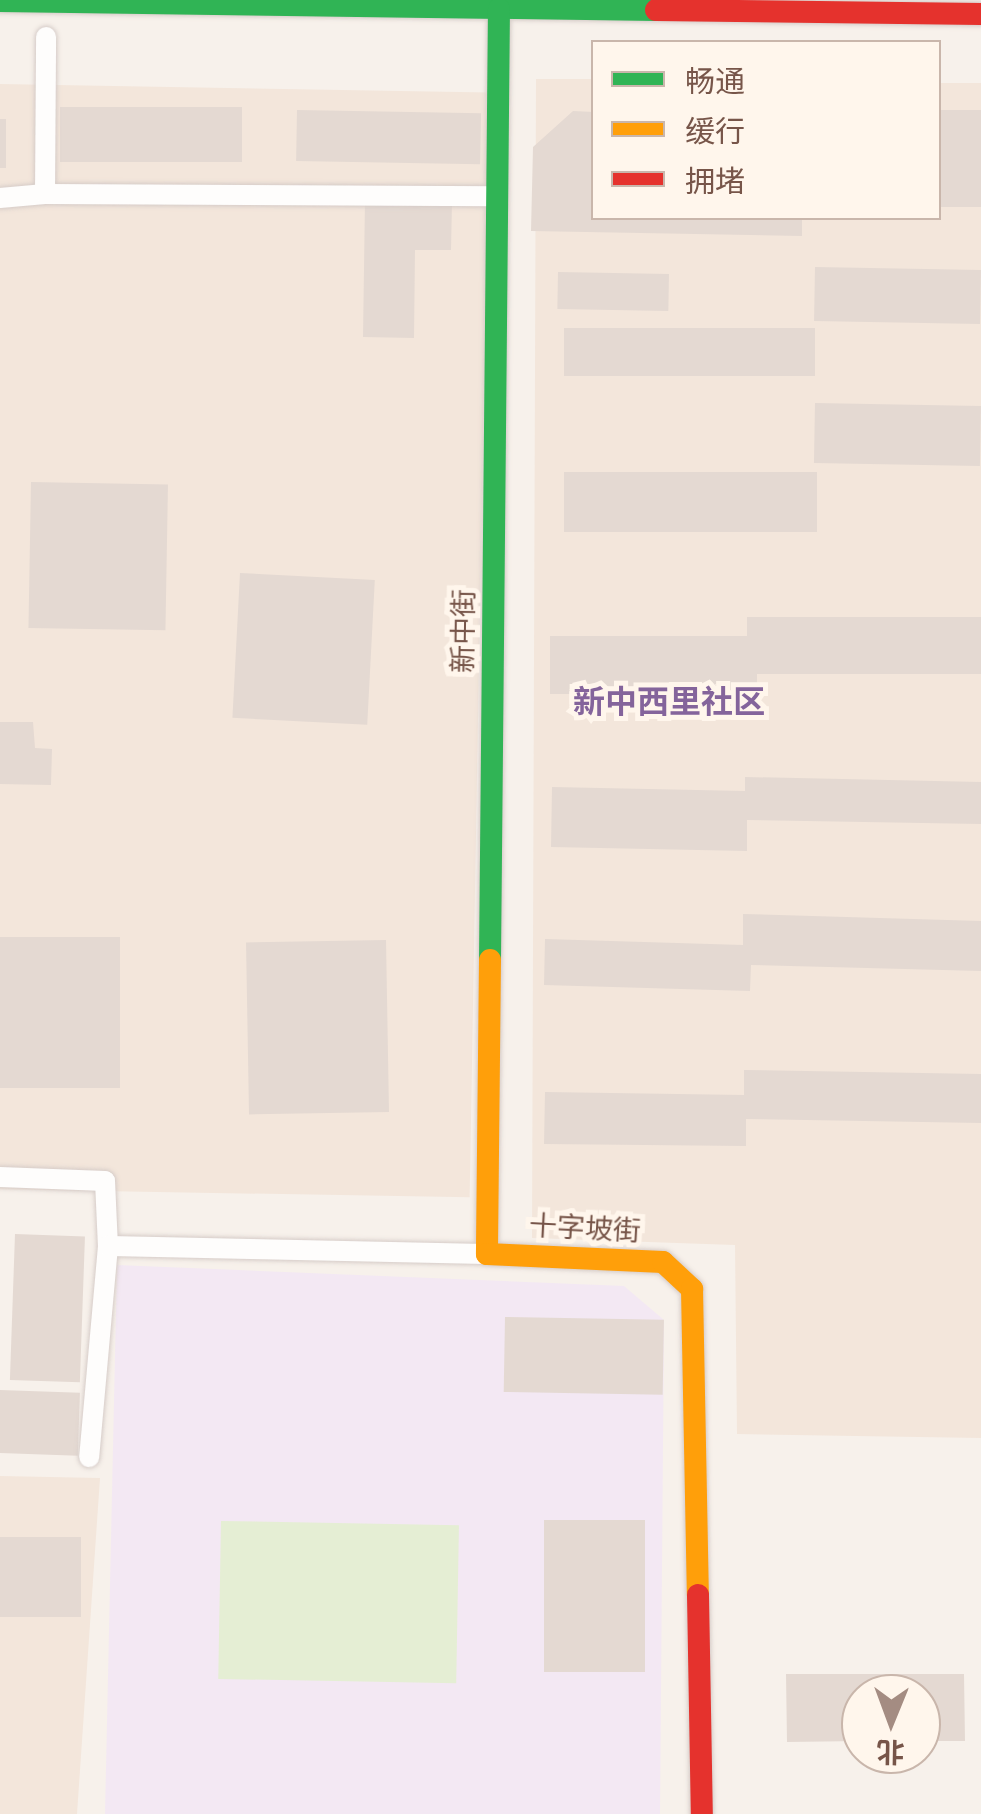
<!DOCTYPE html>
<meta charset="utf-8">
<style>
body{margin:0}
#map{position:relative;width:981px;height:1814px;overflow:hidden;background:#f7f1eb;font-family:"PT Sans","Noto Sans SC",sans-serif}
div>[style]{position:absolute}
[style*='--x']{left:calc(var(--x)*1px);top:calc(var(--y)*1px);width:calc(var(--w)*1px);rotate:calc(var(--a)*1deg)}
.residential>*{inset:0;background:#f3e6db;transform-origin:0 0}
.education>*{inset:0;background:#f3e8f3}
.green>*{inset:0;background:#e5eed4;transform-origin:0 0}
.building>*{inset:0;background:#e4d9d2;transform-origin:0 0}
.roads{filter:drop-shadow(0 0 2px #d6ccc8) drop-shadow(0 0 2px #d6ccc8)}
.street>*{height:20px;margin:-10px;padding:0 10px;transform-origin:10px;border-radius:10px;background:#fefdfc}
.fast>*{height:22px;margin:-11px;padding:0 11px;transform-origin:11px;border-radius:11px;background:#30b455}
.slow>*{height:22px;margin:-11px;padding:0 11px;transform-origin:11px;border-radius:11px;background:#ff9f0a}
.jam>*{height:22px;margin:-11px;padding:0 11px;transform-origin:11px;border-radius:11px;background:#e5322d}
span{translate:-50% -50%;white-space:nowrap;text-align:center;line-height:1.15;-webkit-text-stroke:10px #fff6ec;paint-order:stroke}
.street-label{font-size:28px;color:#775549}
.quarter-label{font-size:32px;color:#84649b;font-weight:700}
.legend{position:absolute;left:591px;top:40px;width:350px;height:180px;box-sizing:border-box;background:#fff6ec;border:2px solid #c9b6ab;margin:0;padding:12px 18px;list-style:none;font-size:30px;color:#775549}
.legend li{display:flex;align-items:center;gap:20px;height:50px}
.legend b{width:50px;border:2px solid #c9b6ab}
.north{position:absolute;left:841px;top:1674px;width:100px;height:100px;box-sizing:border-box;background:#fff6ec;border:2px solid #c9b6ab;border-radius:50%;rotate:181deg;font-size:28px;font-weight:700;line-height:40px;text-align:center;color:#775549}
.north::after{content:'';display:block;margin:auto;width:35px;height:45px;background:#a48c82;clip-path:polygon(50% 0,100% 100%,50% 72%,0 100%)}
</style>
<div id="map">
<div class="residential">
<i style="clip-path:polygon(536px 79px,593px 79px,594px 218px,938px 218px,939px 83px,981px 83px,981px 1438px,737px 1434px,735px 1245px,532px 1238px)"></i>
<i style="left:0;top:84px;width:489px;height:1105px;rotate:1deg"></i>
<i style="clip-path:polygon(0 1476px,100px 1478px,77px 1814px,0 1814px)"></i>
</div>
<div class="education">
<i style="clip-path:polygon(117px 1265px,624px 1286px,664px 1320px,660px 1814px,105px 1814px)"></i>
</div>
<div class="green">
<i style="left:221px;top:1521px;width:238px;height:158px;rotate:1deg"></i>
</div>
<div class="building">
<i style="left:60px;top:107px;width:182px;height:55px"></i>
<i style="left:297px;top:110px;width:184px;height:51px;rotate:1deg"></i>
<i style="left:938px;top:110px;width:43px;height:97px"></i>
<i style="clip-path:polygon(573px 111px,594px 112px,594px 218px,802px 218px,802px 236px,531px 231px,533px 147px)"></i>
<i style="left:0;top:119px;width:6px;height:49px"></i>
<i style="clip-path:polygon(365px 200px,452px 202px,451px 250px,415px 250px,414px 338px,363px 337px)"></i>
<i style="left:815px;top:267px;width:166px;height:54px;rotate:1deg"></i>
<i style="left:558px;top:272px;width:111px;height:37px;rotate:1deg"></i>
<i style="left:564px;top:328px;width:251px;height:48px"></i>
<i style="left:815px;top:403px;width:166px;height:60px;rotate:1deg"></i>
<i style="left:564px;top:472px;width:253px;height:60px"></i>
<i style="left:31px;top:482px;width:137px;height:146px;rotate:1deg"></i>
<i style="left:240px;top:573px;width:135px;height:145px;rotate:3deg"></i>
<i style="clip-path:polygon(747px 617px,981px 617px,981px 674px,757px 674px,757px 694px,550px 694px,550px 636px,747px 636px)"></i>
<i style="clip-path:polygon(0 722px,33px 722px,35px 748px,52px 749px,51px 785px,0 784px)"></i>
<i style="clip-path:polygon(745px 777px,981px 782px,981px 824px,747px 820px,747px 851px,551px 847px,552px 787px,745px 791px)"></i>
<i style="clip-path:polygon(743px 914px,981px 921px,981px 971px,751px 965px,750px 991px,544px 985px,545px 939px,743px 945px)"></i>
<i style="left:0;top:937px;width:120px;height:151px"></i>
<i style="left:386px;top:940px;width:172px;height:140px;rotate:89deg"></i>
<i style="clip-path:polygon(744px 1070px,981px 1074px,981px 1123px,746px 1119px,746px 1146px,544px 1144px,545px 1092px,744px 1095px)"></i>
<i style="left:15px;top:1234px;width:70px;height:146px;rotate:2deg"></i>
<i style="left:505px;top:1317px;width:159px;height:75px;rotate:1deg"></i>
<i style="left:0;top:1390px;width:80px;height:63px;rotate:2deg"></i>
<i style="left:544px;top:1520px;width:101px;height:152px"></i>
<i style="left:0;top:1537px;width:81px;height:80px"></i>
<i style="clip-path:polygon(786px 1674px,964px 1674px,965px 1741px,921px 1741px,921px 1694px,861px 1694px,861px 1741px,787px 1742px)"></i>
</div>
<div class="roads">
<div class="street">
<i style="--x:45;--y:194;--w:452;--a:0.3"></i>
<i style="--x:0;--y:198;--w:45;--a:-5.1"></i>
<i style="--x:45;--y:194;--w:157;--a:-89.6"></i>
<i style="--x:0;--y:1177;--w:105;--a:2.2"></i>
<i style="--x:105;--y:1181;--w:65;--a:87.4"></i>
<i style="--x:108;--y:1246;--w:212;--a:95.1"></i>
<i style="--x:108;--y:1246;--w:379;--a:1.2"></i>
</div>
<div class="fast">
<i style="--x:0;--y:1;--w:656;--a:0.79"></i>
<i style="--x:490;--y:960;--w:951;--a:-89.46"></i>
</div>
<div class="slow">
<i style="--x:490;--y:960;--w:294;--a:90.6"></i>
<i style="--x:487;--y:1254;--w:176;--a:2.6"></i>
<i style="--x:663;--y:1262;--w:40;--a:43"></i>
<i style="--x:692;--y:1289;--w:306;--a:88.9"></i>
</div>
<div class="jam">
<i style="--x:656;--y:10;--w:325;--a:0.7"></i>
<i style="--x:698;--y:1595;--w:219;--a:89"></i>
</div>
</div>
<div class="street-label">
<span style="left:463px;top:631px;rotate:-89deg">新中街</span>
<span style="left:585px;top:1228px;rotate:3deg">十字坡街</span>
</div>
<div class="quarter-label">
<span style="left:669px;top:701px">新中西里社区</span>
</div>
<ul class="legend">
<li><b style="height:12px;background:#30b455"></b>畅通</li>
<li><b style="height:12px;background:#ff9f0a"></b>缓行</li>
<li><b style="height:12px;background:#e5322d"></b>拥堵</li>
</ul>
<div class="north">北</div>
</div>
